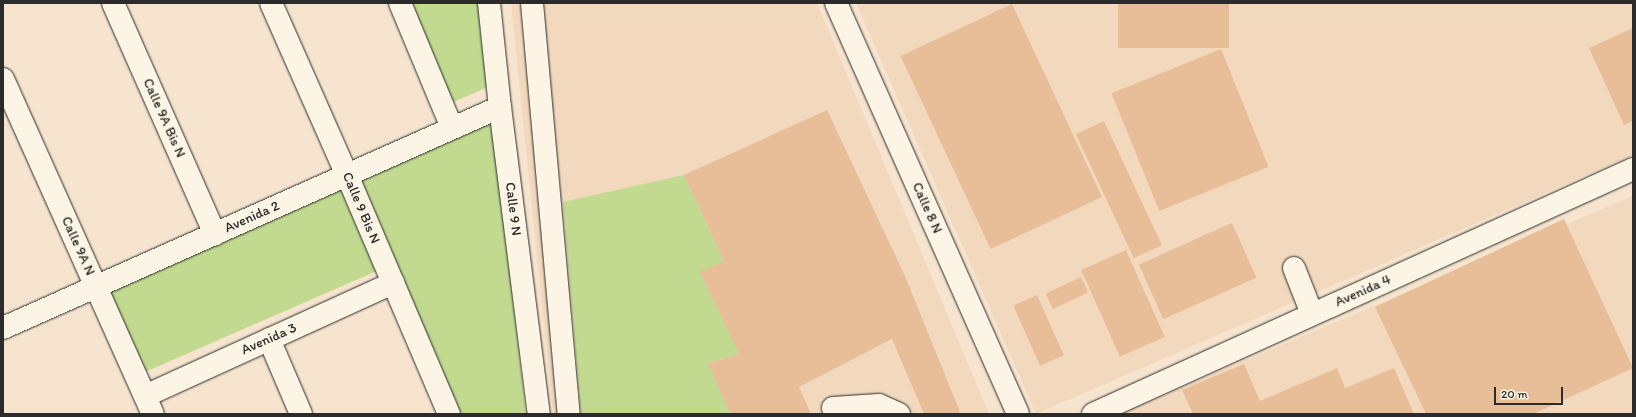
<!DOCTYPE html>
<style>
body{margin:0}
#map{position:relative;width:1636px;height:417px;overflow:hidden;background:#f6e4ce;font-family:Itim,sans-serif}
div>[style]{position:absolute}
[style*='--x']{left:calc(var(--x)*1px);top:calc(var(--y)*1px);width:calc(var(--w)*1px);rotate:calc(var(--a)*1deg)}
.built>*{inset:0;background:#f2d9be}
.green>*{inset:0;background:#c1da90}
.building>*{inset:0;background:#e8be98;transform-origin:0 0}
.roads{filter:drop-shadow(0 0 1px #2b2b2b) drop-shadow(0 0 1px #2b2b2b)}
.minor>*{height:22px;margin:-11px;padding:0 11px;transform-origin:11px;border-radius:11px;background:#fcf5e5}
span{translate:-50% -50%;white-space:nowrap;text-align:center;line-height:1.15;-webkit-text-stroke:4px #fcf5e5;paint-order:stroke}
.street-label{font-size:14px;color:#2b2b2b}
.frame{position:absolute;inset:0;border:4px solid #2b2b2b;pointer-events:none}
.scale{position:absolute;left:1494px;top:387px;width:69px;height:18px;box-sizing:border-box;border:2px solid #2b2b2b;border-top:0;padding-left:5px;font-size:12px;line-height:14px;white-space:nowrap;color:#2b2b2b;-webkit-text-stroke:3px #fcf5e5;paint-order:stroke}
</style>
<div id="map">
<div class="built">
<i style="clip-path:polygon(511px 3px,817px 3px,989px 414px,553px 414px)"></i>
<i style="clip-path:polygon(856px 3px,1633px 3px,1633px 155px,1036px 414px)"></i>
<i style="clip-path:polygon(1633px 196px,1633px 414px,1119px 414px)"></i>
</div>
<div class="green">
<i style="clip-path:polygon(406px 3px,479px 3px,490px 86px,447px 105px)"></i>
<i style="clip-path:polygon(492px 117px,526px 414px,440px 414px,379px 270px,145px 372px,101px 286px)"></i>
<i style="clip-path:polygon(684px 175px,724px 261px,739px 354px,708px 363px,730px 414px,581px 414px,563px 202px)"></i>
</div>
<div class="building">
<i style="left:1118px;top:3px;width:111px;height:45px"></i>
<i style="left:1012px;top:4px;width:213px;height:123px;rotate:65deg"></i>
<i style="clip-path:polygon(1633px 28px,1633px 121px,1624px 125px,1589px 48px)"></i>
<i style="left:1221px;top:49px;width:127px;height:118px;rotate:68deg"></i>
<i style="clip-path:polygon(827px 110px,905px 276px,960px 412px,956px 414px,924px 414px,892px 339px,799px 387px,811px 414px,730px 414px,708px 363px,739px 354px,700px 272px,724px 261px,684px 175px)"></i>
<i style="left:1104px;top:121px;width:137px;height:31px;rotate:65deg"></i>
<i style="clip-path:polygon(1564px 219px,1633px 368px,1533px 414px,1426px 414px,1375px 307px)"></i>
<i style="left:1232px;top:223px;width:60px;height:102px;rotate:66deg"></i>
<i style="left:1126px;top:250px;width:95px;height:49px;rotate:66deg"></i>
<i style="left:1081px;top:277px;width:17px;height:39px;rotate:65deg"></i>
<i style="left:1037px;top:295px;width:66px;height:26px;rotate:66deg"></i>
<i style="clip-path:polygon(1244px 364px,1260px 401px,1337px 368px,1345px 388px,1394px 368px,1414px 414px,1193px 414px,1182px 390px)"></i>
</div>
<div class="roads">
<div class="minor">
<i style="--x:113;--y:3;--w:253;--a:66.2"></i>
<i style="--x:271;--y:3;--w:188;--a:66.2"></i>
<i style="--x:347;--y:175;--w:260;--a:66.9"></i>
<i style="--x:400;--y:3;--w:135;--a:67.4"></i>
<i style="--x:489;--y:3;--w:105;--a:84"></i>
<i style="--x:500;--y:107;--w:309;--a:82.8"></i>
<i style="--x:532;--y:3;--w:413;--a:84.9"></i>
<i style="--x:836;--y:3;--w:449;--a:66.1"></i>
<i style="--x:3;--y:79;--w:367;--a:65.9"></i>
<i style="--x:1294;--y:268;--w:49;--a:68.6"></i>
<i style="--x:3;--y:328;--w:544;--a:-23.97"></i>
<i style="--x:269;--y:339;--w:82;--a:66.9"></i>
<i style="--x:145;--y:396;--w:273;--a:-24.5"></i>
<i style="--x:833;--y:408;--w:46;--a:-3.7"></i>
<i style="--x:879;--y:405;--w:22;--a:24"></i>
<i style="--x:1093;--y:414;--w:593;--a:-24.4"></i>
</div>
</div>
<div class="street-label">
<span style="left:164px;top:118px;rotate:66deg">Calle 9A Bis N</span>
<span style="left:361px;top:208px;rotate:67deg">Calle 9 Bis N</span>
<span style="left:927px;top:208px;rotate:66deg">Calle 8 N</span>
<span style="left:513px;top:209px;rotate:83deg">Calle 9 N</span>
<span style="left:252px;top:217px;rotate:-24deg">Avenida 2</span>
<span style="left:78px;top:246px;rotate:66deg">Calle 9A N</span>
<span style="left:1363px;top:291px;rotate:-24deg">Avenida 4</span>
<span style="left:269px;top:339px;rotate:-24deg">Avenida 3</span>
</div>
<div class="frame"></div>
<div class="scale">20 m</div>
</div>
